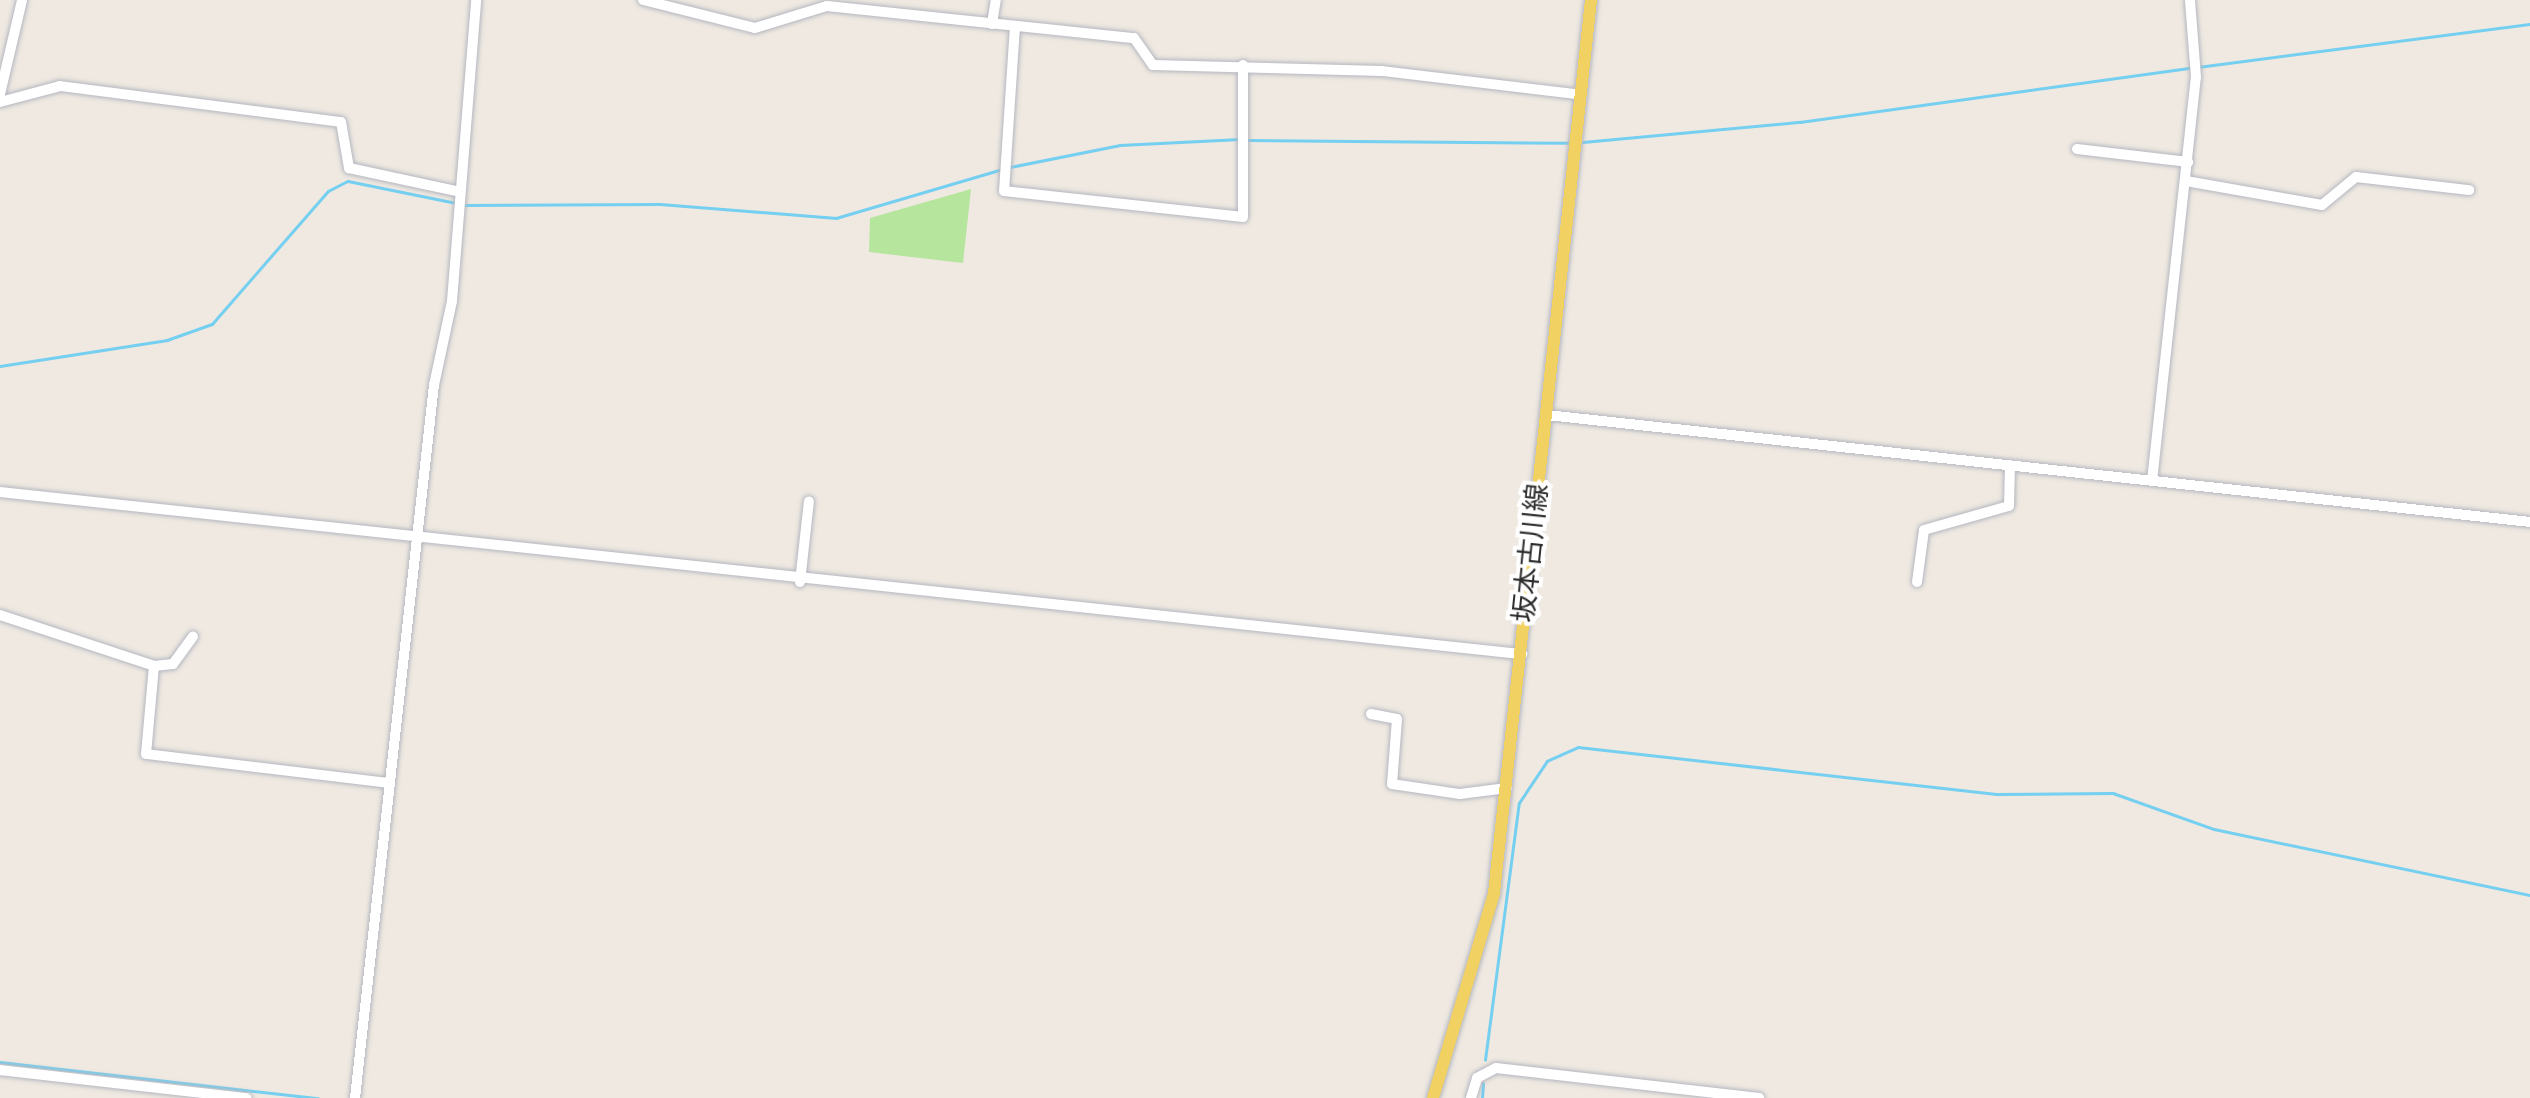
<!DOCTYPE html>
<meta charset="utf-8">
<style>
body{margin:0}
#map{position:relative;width:2530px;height:1098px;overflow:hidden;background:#efe9e1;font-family:"Sofia Sans Condensed","Noto Sans JP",sans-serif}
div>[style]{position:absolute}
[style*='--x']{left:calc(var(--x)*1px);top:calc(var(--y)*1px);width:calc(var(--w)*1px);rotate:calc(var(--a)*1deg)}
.green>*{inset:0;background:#b6e59e}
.stream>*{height:2.5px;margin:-1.25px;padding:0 1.25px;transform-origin:1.25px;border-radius:1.25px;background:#75cff0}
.roads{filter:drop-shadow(0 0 2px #b4b7c1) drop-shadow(0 0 2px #b4b7c1)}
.minor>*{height:10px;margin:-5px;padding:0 5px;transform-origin:5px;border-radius:5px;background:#fff}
.major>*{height:12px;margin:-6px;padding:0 6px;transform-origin:6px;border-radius:6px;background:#f2d163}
span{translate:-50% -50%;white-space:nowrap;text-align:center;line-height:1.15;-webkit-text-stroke:8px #fff;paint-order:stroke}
.street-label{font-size:28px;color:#2e2e2e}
</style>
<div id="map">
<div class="green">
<i style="clip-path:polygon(971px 189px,963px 263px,869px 252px,870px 218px)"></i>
</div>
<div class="stream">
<i style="--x:2198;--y:67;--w:335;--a:-7.4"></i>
<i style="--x:1248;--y:140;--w:322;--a:0.5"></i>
<i style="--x:1583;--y:142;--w:218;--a:-5.3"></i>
<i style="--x:1800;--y:122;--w:394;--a:-7.9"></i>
<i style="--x:1010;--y:167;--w:112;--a:-11.3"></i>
<i style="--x:1120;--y:145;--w:120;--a:-2.9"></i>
<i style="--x:464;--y:205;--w:196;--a:-0.3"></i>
<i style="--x:660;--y:204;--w:177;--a:4.5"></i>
<i style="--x:836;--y:218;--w:174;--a:-16.4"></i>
<i style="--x:0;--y:366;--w:169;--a:-8.8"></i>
<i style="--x:167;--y:340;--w:48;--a:-19.6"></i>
<i style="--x:212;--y:324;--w:176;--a:-48.9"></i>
<i style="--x:328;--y:191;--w:22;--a:-27"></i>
<i style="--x:348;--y:181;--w:110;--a:11.5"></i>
<i style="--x:1485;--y:1060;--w:259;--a:-82.5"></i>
<i style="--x:1519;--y:803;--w:50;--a:-56.3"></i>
<i style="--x:1547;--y:761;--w:34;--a:-24"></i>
<i style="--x:1578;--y:747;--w:423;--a:6.4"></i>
<i style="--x:1998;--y:794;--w:115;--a:-0.5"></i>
<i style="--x:2113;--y:793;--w:107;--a:19.6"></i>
<i style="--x:2214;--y:829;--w:323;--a:11.8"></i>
<i style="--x:0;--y:1062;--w:320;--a:6.5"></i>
<i style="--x:1482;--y:1098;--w:14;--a:-86"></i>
</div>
<div class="roads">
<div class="minor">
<i style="--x:643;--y:0;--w:115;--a:14"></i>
<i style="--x:755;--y:28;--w:75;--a:-17"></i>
<i style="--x:827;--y:6;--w:309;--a:6"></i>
<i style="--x:1134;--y:38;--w:33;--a:55"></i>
<i style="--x:1153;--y:65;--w:229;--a:1.5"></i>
<i style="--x:1382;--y:71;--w:201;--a:6.8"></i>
<i style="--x:992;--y:24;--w:24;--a:-81"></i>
<i style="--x:1015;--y:26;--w:165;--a:93.8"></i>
<i style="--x:1004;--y:191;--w:240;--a:6.2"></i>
<i style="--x:1243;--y:217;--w:152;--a:-90"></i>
<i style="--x:0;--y:94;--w:97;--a:-76.8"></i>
<i style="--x:0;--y:102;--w:62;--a:-14.9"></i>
<i style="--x:60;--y:86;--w:283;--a:7.3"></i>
<i style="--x:341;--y:122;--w:47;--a:80.1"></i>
<i style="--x:349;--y:168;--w:109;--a:12.1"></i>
<i style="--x:2077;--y:149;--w:112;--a:6.7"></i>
<i style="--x:2186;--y:181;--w:138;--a:10"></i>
<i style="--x:2322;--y:205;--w:44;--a:-39.5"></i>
<i style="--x:2356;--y:177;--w:114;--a:6.6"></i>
<i style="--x:1547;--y:415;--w:989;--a:6.21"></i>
<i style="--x:2152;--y:481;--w:406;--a:-83.8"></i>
<i style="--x:2196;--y:77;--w:77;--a:-94.5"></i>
<i style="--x:0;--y:492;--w:1531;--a:6.08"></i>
<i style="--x:800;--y:582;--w:81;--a:-83.7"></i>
<i style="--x:1917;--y:582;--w:52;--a:-82.3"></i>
<i style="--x:1924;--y:530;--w:88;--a:-15.8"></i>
<i style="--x:2009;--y:506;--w:41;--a:-88.6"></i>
<i style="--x:0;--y:615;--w:162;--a:18.3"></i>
<i style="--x:154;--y:666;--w:19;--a:-6"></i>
<i style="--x:173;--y:664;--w:34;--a:-54"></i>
<i style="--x:154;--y:666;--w:88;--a:95.2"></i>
<i style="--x:146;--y:754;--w:245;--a:6.8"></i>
<i style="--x:1371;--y:714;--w:26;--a:11"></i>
<i style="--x:1397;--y:719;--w:65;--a:94.4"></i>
<i style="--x:1392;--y:784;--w:69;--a:8.4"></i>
<i style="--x:1460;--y:794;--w:47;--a:-7.3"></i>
<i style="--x:0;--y:1070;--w:248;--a:6.5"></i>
<i style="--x:355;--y:1098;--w:717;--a:-83.68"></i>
<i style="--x:434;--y:385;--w:86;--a:-77.9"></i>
<i style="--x:452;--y:301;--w:302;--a:-85.4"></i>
<i style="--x:1471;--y:1098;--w:21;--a:-73"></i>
<i style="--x:1477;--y:1078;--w:21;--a:-28"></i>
<i style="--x:1496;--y:1068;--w:265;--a:6.5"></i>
</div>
<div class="major">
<i style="--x:1433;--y:1098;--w:214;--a:-73.4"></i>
<i style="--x:1494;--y:893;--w:898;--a:-83.8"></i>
</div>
</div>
<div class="street-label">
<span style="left:1532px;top:553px;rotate:-84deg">坂本古川線</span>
</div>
</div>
